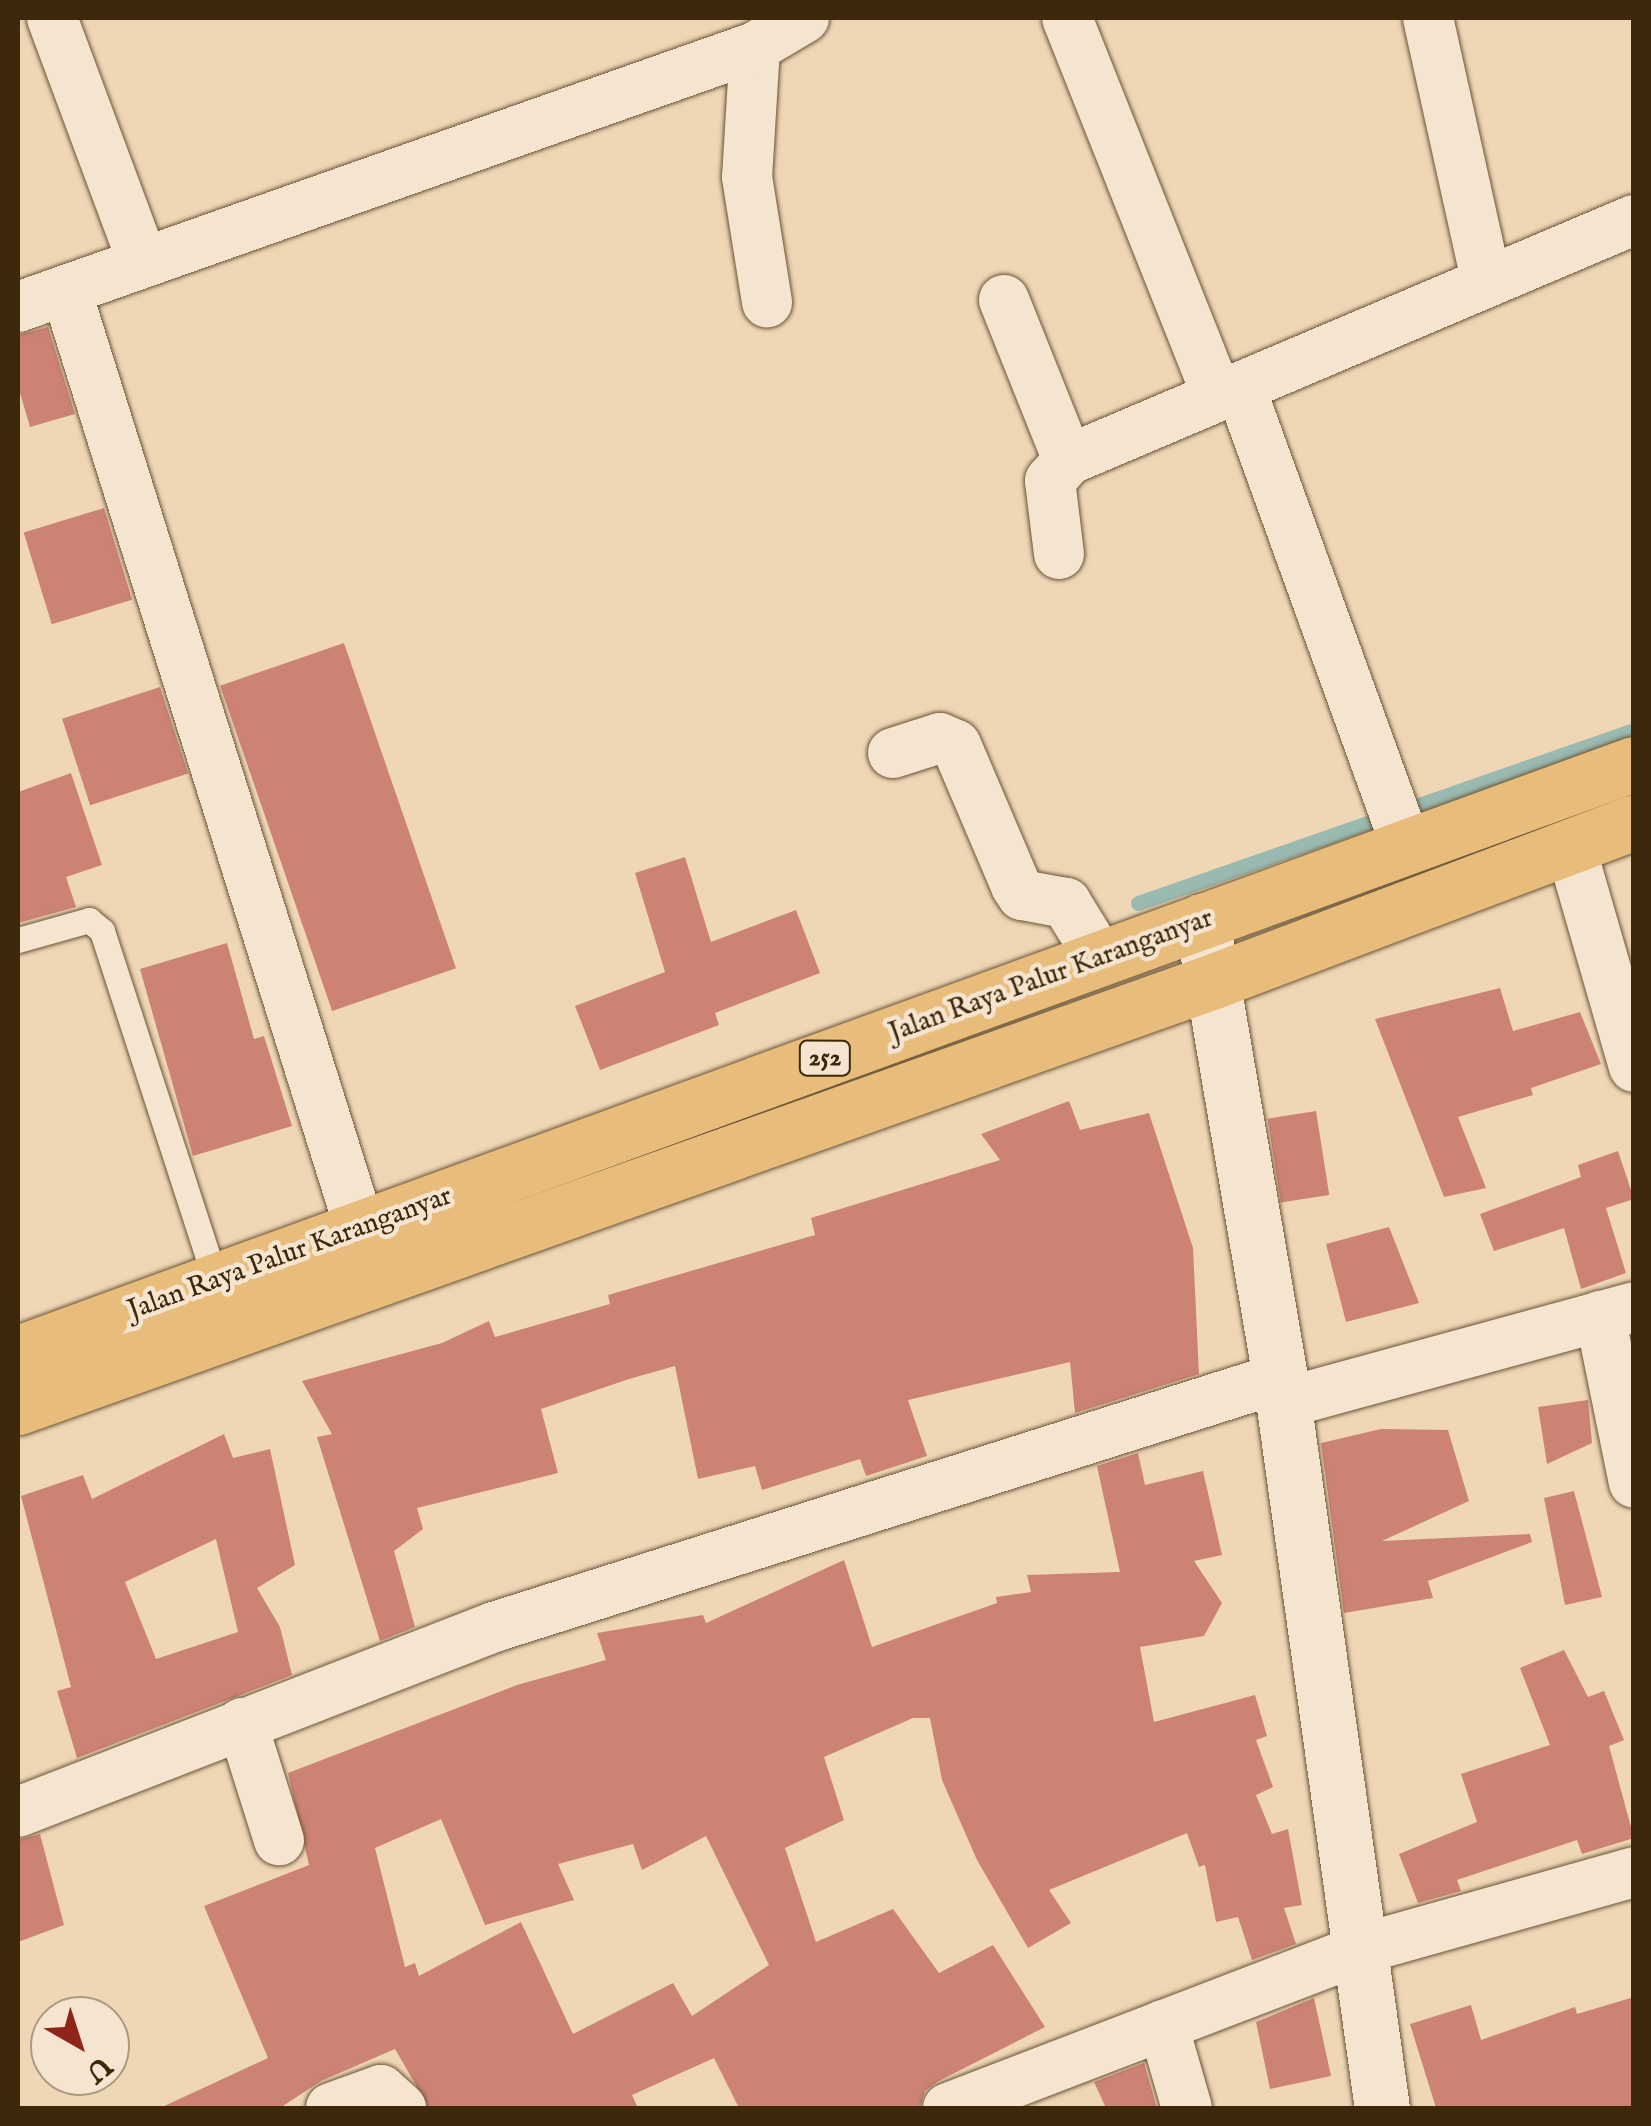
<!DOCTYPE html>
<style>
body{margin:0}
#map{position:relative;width:1651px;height:2126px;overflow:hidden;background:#efd7b6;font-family:"IM FELL English",serif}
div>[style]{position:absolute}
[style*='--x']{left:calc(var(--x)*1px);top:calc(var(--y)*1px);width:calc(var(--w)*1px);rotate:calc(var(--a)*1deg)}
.stream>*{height:15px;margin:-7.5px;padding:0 7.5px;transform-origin:7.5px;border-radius:7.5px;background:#9ab9b1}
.building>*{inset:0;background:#cd8374;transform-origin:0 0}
.roads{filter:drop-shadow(0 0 2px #6a5436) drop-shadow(0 0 2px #6a5436)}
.lane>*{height:25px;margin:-12.5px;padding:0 12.5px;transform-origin:12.5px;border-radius:12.5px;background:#f5e5d0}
.street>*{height:50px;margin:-25px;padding:0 25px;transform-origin:25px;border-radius:25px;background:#f5e5d0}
.secondary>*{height:55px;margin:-27.5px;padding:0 27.5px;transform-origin:27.5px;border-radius:27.5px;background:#f5e5d0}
.primary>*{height:55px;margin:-27.5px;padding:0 27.5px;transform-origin:27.5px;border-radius:27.5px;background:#e8bc7b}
span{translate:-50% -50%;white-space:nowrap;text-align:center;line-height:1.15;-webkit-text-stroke:9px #f5e5d0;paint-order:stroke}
.shield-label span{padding:2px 8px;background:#f5e5d0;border:2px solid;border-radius:8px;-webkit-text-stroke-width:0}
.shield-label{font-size:25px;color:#3e280b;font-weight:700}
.street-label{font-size:28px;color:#3e280b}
.frame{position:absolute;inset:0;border:20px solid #3e280b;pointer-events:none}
.north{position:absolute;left:30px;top:1996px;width:100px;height:100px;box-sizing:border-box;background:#f5e5d0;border:2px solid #ac9981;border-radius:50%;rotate:141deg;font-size:28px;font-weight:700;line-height:40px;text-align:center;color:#3e280b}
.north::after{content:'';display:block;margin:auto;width:35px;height:45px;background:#8f2418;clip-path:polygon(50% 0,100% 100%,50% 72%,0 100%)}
</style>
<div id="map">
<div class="stream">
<i style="--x:1138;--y:903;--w:525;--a:-19.23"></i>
</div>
<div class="building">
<i style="clip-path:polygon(48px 327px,75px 414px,30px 427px,18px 386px,18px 335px)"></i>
<i style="left:104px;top:508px;width:96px;height:84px;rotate:73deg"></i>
<i style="left:344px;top:643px;width:344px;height:131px;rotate:71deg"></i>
<i style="left:160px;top:687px;width:91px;height:103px;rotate:72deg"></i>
<i style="clip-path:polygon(71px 773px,102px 865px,66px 877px,76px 907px,18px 923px,18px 792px)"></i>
<i style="clip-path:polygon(685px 857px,711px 942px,796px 910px,820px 973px,715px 1013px,719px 1025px,600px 1070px,575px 1006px,665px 972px,635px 873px)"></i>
<i style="clip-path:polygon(227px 943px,254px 1039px,264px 1036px,292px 1126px,193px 1156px,140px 969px)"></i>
<i style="clip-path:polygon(1500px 988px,1513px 1031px,1580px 1012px,1601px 1064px,1531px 1088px,1533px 1095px,1458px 1117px,1486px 1188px,1444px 1197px,1375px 1019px)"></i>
<i style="clip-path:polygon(1069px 1101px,1080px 1130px,1149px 1113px,1193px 1248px,1199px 1374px,1075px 1413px,1070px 1362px,908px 1400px,927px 1456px,866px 1476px,860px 1459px,762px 1490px,755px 1466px,698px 1479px,675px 1366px,629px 1379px,541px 1409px,558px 1473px,417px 1508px,423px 1529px,394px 1551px,415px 1627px,380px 1641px,317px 1437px,332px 1434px,302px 1381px,442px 1343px,489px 1321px,495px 1337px,610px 1304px,608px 1295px,815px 1235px,811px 1218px,1000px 1160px,981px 1134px)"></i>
<i style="left:1316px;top:1111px;width:85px;height:49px;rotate:81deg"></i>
<i style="clip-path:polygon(1618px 1151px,1634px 1199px,1606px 1208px,1626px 1273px,1581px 1289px,1564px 1228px,1494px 1251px,1480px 1214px,1581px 1177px,1578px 1165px)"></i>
<i style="clip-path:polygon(1389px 1227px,1419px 1303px,1346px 1322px,1326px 1244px)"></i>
<i style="clip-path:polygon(1588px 1400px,1592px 1443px,1547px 1464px,1538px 1407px)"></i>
<i style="clip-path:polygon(1381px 1429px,1448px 1430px,1469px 1501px,1382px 1541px,1530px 1534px,1532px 1542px,1428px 1581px,1433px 1598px,1344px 1613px,1321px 1443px)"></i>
<i style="clip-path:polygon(evenodd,224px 1434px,233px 1458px,270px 1449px,295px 1565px,257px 1588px,280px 1627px,292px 1675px,77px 1758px,57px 1691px,71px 1687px,21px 1496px,83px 1475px,92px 1499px,224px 1434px,216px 1539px,238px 1632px,156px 1659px,125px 1582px,216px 1539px)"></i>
<i style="clip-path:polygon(evenodd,1138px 1453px,1145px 1485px,1203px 1471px,1222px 1555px,1194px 1561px,1222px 1603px,1204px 1636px,1140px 1647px,1154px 1722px,1255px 1695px,1267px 1736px,1256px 1740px,1273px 1787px,1256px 1795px,1272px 1834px,1288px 1829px,1302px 1905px,1284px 1908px,1296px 1944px,1252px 1960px,1238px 1917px,1216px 1922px,1205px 1865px,1199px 1867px,1187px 1833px,1049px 1890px,1071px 1923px,1028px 1948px,977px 1860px,942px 1780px,930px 1718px,913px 1718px,824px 1757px,844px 1820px,785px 1848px,816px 1942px,893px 1909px,939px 1973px,993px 1945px,1045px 2027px,937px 2082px,925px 2091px,920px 2108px,739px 2108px,714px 2058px,632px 2095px,638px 2108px,429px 2108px,395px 2049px,321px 2081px,280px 2108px,160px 2108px,268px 2058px,204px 1906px,309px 1865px,288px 1773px,517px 1685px,606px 1660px,597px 1633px,703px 1615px,706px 1623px,844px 1560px,872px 1647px,997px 1603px,996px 1597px,1031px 1592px,1027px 1575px,1120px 1572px,1097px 1466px,1138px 1453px,441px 1819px,485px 1925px,574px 1900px,558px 1864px,633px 1844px,642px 1870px,706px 1836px,769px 1965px,692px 2016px,673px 1983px,573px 2034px,521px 1922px,419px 1976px,415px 1963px,405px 1967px,375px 1848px,441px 1819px)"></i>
<i style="clip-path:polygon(1574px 1491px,1602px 1597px,1565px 1605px,1544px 1498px)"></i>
<i style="clip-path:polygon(1564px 1650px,1588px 1697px,1604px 1691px,1624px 1740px,1609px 1746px,1634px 1838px,1582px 1854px,1577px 1840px,1457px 1880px,1461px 1891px,1418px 1903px,1399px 1854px,1477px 1822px,1461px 1774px,1550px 1745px,1520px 1668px)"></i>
<i style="clip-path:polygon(40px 1834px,64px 1925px,18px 1942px,18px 1840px)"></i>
<i style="clip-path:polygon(1634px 1997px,1634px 2108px,1436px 2108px,1410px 2024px,1471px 2005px,1481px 2040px,1575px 2007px,1577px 2014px)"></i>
<i style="clip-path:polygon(1314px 1998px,1331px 2076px,1270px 2089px,1256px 2022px)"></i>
<i style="clip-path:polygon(1144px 2063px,1157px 2108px,1106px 2108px,1094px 2082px)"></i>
</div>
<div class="roads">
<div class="lane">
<i style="--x:18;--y:940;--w:74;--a:-15.7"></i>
<i style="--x:89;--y:920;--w:17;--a:40"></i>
<i style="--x:102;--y:931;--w:368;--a:72"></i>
</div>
<div class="street">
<i style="--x:52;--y:18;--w:261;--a:69.6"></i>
<i style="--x:1067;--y:18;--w:406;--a:68.3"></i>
<i style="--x:1428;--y:18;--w:267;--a:77.5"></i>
<i style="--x:755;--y:47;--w:130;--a:93.5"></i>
<i style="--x:747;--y:177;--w:127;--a:80.9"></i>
<i style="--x:66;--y:290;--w:1024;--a:72.61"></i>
<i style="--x:1004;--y:300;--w:172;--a:68.2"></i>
<i style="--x:18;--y:307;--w:782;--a:-19.43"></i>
<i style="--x:755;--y:47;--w:57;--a:-30.6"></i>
<i style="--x:1240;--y:387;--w:491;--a:70.1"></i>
<i style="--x:1059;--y:554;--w:74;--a:-97"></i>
<i style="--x:1050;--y:481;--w:28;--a:-49"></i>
<i style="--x:1068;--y:460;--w:615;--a:-22.98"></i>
<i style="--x:893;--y:753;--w:49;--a:-17.7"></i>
<i style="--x:940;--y:738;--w:17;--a:24"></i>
<i style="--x:956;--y:745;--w:153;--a:66.9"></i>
<i style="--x:1016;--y:886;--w:11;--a:56"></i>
<i style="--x:1022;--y:895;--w:45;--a:10.3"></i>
<i style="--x:1066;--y:903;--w:65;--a:58.3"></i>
<i style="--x:1570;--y:845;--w:231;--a:73.9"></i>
<i style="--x:1600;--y:1316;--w:170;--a:78.5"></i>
<i style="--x:1284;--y:1403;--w:363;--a:-15.3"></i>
<i style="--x:242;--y:1723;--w:123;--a:72.5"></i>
<i style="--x:18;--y:1812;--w:511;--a:-21.24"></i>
<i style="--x:494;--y:1627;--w:824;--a:-17.58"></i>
<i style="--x:1163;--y:2025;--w:86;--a:73.9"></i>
<i style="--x:331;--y:2108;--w:53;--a:-19.8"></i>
<i style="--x:381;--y:2090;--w:27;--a:42"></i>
<i style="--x:948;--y:2108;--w:446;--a:-21"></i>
<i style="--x:1364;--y:1948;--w:280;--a:-15.7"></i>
</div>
<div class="secondary">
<i style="--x:1202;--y:921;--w:464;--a:80.3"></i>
<i style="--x:1280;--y:1378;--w:737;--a:82.05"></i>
</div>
<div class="primary">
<i style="--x:18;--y:1353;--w:1720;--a:-20.03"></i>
<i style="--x:18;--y:1407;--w:1266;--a:-19.61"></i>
<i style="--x:1211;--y:982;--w:452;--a:-20.7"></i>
</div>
</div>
<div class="shield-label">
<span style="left:825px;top:1058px">252</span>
</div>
<div class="street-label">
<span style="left:1051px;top:976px;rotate:-20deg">Jalan Raya Palur Karanganyar</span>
<span style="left:290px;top:1254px;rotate:-20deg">Jalan Raya Palur Karanganyar</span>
</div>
<div class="frame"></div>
<div class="north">U</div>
</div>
